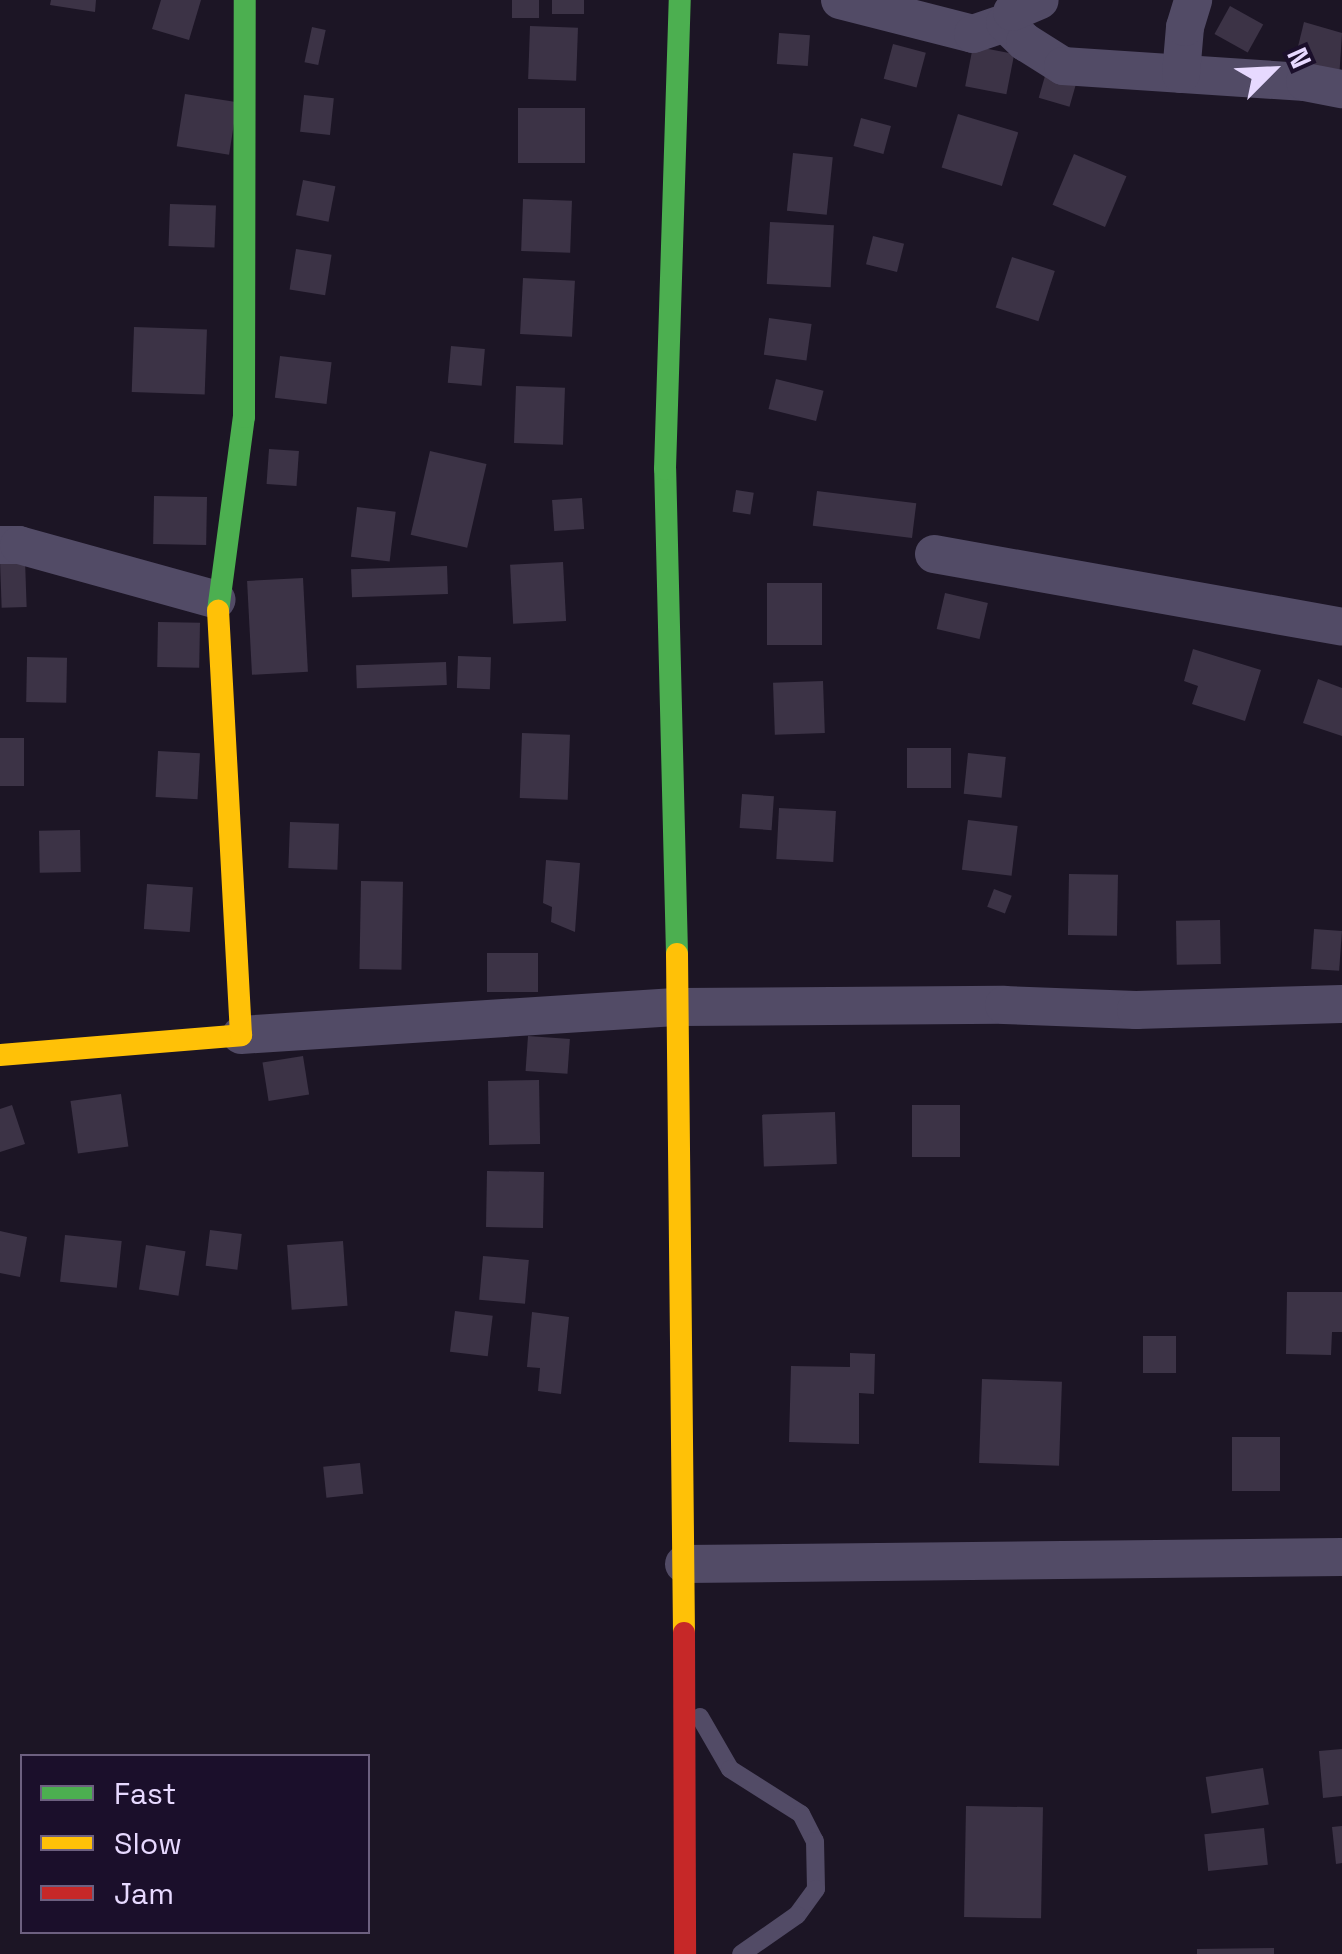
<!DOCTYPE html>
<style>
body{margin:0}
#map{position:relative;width:1342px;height:1954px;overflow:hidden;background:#1c1525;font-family:"Space Grotesk",sans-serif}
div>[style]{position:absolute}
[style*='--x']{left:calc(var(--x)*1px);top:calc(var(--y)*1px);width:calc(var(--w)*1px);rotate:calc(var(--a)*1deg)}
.building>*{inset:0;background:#3c3346;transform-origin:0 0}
.lane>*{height:18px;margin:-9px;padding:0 9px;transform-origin:9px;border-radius:9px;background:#524b66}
.street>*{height:38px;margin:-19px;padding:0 19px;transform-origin:19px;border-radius:19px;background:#524b66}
.fast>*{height:22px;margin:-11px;padding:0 11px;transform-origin:11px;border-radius:11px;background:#4caf50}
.slow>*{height:22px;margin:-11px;padding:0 11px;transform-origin:11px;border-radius:11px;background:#ffc107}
.jam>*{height:22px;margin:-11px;padding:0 11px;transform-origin:11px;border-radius:11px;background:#c62828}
span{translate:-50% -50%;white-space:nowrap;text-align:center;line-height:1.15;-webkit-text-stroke:9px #1b0f2b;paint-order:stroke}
.legend{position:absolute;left:20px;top:1754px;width:350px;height:180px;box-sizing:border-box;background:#1b0f2b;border:2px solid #6d6080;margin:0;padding:12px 18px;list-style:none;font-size:30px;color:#e7d9ff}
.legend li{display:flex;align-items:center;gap:20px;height:50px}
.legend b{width:50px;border:2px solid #6d6080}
.north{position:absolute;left:1222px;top:20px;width:100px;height:100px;-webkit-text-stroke:8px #1b0f2b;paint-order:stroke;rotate:66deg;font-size:28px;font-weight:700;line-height:40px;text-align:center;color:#e7d9ff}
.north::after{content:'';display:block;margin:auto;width:35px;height:45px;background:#e7d9ff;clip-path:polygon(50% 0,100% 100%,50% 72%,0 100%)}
</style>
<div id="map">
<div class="building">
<i style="clip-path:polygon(51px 0,96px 0,95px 12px,50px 5px)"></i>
<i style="clip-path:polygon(161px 0,201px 0,189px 40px,152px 29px)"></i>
<i style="left:512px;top:0;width:27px;height:18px"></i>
<i style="left:552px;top:0;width:32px;height:14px"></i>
<i style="left:1230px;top:6px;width:38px;height:32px;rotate:29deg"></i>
<i style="clip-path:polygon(1304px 22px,1342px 33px,1339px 80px,1293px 67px)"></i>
<i style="left:530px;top:26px;width:48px;height:53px;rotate:2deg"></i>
<i style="left:312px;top:27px;width:14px;height:36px;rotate:12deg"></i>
<i style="left:779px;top:33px;width:31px;height:31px;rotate:4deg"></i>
<i style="left:893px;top:44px;width:34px;height:36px;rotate:15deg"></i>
<i style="left:973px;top:46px;width:42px;height:41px;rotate:11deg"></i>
<i style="left:1047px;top:69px;width:32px;height:30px;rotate:16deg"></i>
<i style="left:185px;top:94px;width:53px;height:53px;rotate:9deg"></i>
<i style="left:304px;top:95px;width:30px;height:37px;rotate:6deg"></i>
<i style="left:518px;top:108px;width:67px;height:55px"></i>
<i style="left:958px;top:114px;width:63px;height:56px;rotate:17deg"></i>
<i style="left:861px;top:118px;width:31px;height:29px;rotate:15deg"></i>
<i style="left:793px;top:153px;width:40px;height:58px;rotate:6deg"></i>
<i style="left:1074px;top:154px;width:57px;height:55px;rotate:23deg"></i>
<i style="left:303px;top:180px;width:33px;height:36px;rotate:11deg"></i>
<i style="left:523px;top:199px;width:49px;height:52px;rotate:2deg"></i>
<i style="left:170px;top:204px;width:46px;height:42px;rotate:2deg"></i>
<i style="left:770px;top:222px;width:64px;height:62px;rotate:3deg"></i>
<i style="left:873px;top:236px;width:32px;height:29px;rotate:14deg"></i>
<i style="left:296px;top:249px;width:36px;height:41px;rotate:9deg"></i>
<i style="left:1012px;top:257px;width:45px;height:53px;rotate:18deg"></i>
<i style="left:523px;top:278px;width:52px;height:56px;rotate:3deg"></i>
<i style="left:769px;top:318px;width:43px;height:37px;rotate:8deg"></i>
<i style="left:134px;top:327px;width:73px;height:65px;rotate:2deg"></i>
<i style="left:451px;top:346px;width:34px;height:37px;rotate:5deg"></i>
<i style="left:280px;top:356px;width:52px;height:42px;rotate:7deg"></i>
<i style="left:776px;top:379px;width:49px;height:31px;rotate:14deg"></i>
<i style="left:516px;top:386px;width:49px;height:57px;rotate:2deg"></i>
<i style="left:269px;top:449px;width:30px;height:35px;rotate:4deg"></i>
<i style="left:430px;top:451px;width:58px;height:86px;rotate:13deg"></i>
<i style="left:736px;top:490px;width:18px;height:22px;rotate:9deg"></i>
<i style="left:817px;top:491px;width:100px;height:35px;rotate:7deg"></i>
<i style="left:154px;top:496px;width:53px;height:48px;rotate:1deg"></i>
<i style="left:582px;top:498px;width:31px;height:30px;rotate:86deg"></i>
<i style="left:357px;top:507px;width:39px;height:50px;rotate:7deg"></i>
<i style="left:25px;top:560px;width:47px;height:25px;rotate:88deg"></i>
<i style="left:563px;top:562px;width:59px;height:53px;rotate:87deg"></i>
<i style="left:447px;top:566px;width:28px;height:96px;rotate:88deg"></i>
<i style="left:303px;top:578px;width:94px;height:56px;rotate:87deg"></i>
<i style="left:767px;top:583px;width:55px;height:62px"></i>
<i style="left:945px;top:593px;width:44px;height:37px;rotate:13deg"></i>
<i style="left:158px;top:622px;width:42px;height:45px;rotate:1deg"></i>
<i style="clip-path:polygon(1193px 649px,1261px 670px,1245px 721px,1192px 704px,1198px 686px,1184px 681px)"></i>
<i style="left:458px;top:656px;width:33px;height:32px;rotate:2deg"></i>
<i style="left:27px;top:657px;width:40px;height:45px;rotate:1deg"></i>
<i style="left:446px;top:662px;width:23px;height:90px;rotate:88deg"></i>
<i style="clip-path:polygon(1318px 679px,1342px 688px,1342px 736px,1303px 723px)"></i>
<i style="left:823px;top:681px;width:52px;height:50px;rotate:88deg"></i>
<i style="left:522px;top:733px;width:48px;height:65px;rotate:2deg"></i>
<i style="left:0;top:738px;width:24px;height:48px"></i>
<i style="left:907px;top:748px;width:44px;height:40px"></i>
<i style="left:158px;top:751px;width:42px;height:46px;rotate:3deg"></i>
<i style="left:968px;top:753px;width:38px;height:41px;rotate:6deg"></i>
<i style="left:742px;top:794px;width:32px;height:34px;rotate:4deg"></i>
<i style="left:779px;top:808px;width:57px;height:51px;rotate:3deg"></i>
<i style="left:968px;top:820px;width:50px;height:50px;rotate:7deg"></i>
<i style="left:290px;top:822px;width:49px;height:46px;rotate:2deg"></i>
<i style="left:80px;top:830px;width:42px;height:41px;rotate:89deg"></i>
<i style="clip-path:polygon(546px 860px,580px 863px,575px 932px,551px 922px,552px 907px,543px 903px)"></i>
<i style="left:1069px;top:874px;width:49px;height:61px;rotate:1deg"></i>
<i style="left:361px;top:881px;width:42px;height:88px;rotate:1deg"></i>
<i style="left:147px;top:884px;width:46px;height:45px;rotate:4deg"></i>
<i style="left:994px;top:889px;width:19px;height:19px;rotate:21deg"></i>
<i style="left:1220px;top:920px;width:44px;height:44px;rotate:89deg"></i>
<i style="left:1314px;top:929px;width:28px;height:40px;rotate:4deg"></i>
<i style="left:487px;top:953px;width:51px;height:39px"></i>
<i style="left:528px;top:1036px;width:42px;height:35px;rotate:4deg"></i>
<i style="left:303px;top:1056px;width:39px;height:41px;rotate:81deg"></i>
<i style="left:539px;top:1080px;width:64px;height:51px;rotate:89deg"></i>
<i style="left:121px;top:1094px;width:53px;height:51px;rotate:82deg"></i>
<i style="clip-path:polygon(12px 1105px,25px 1144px,0 1152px,0 1109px)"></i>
<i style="left:912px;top:1105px;width:48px;height:52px"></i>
<i style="left:835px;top:1112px;width:52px;height:73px;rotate:88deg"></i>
<i style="left:487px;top:1171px;width:57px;height:56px;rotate:1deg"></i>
<i style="left:210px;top:1230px;width:32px;height:36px;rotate:7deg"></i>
<i style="clip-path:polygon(0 1231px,27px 1237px,20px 1277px,0 1273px)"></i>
<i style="left:65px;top:1235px;width:57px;height:47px;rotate:6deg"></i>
<i style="left:343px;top:1241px;width:65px;height:56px;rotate:86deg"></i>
<i style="left:146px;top:1245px;width:40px;height:45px;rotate:9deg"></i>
<i style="left:483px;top:1256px;width:46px;height:44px;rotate:5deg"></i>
<i style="clip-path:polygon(1287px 1292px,1342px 1292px,1342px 1332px,1332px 1332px,1331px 1355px,1286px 1354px)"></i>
<i style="left:455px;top:1311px;width:38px;height:41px;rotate:7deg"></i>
<i style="clip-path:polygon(532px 1312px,569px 1317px,561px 1394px,538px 1391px,540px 1368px,527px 1367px)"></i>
<i style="left:1143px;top:1336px;width:33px;height:37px"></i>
<i style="clip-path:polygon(850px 1353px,875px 1354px,874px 1394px,859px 1393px,859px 1444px,789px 1442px,791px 1366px,850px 1367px)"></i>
<i style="left:982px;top:1379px;width:80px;height:84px;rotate:2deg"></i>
<i style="left:1232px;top:1437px;width:48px;height:54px"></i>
<i style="left:360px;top:1463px;width:31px;height:37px;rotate:84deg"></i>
<i style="clip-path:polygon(1342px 1749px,1342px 1796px,1323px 1798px,1319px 1751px)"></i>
<i style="left:1263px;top:1768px;width:37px;height:58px;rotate:81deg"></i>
<i style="left:966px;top:1806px;width:77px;height:111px;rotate:1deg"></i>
<i style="clip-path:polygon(1342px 1826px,1342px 1863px,1336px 1864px,1332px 1827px)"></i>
<i style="left:1264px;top:1828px;width:37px;height:60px;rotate:84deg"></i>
<i style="clip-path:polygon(1274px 1948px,1274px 1954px,1197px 1954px,1197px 1949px)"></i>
</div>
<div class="lane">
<i style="--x:700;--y:1717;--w:60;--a:60"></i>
<i style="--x:730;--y:1769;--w:84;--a:32.4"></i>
<i style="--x:801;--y:1814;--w:30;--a:63"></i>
<i style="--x:815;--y:1841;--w:48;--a:88.8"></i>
<i style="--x:816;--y:1889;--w:32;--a:126"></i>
<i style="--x:797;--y:1915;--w:68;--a:145.1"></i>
</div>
<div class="street">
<i style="--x:840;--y:0;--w:137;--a:14.3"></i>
<i style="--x:973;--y:34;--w:34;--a:-19"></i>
<i style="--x:1005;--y:23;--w:28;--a:44"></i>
<i style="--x:1025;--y:42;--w:45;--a:32.3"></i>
<i style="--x:1063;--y:66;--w:243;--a:3.8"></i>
<i style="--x:1305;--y:82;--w:38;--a:11"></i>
<i style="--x:1012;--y:12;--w:30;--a:-23"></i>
<i style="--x:1181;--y:74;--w:47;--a:-85.1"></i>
<i style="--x:1185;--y:27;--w:28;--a:-73"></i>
<i style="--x:0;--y:545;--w:19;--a:0"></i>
<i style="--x:19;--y:545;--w:205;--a:15.5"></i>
<i style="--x:934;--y:554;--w:414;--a:10.1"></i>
<i style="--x:241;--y:1035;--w:439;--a:-3.7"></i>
<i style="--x:679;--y:1007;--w:325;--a:-0.4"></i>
<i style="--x:1004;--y:1005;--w:132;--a:2.2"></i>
<i style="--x:1136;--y:1010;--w:206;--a:-1.7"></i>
<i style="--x:684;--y:1564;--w:658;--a:-0.61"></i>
</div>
<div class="fast">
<i style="--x:218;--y:611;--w:196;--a:-82.4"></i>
<i style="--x:244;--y:417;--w:417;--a:-89.9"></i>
<i style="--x:677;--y:954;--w:485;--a:-91.4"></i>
<i style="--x:665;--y:469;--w:469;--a:-88.2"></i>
</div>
<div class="slow">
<i style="--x:677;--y:954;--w:679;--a:89.41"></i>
<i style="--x:0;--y:1055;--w:242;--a:-4.7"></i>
<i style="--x:241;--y:1035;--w:425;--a:-93.1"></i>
</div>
<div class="jam">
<i style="--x:684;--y:1633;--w:321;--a:89.8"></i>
</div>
<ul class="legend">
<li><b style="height:12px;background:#4caf50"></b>Fast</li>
<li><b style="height:12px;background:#ffc107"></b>Slow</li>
<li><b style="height:12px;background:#c62828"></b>Jam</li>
</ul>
<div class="north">N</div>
</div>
